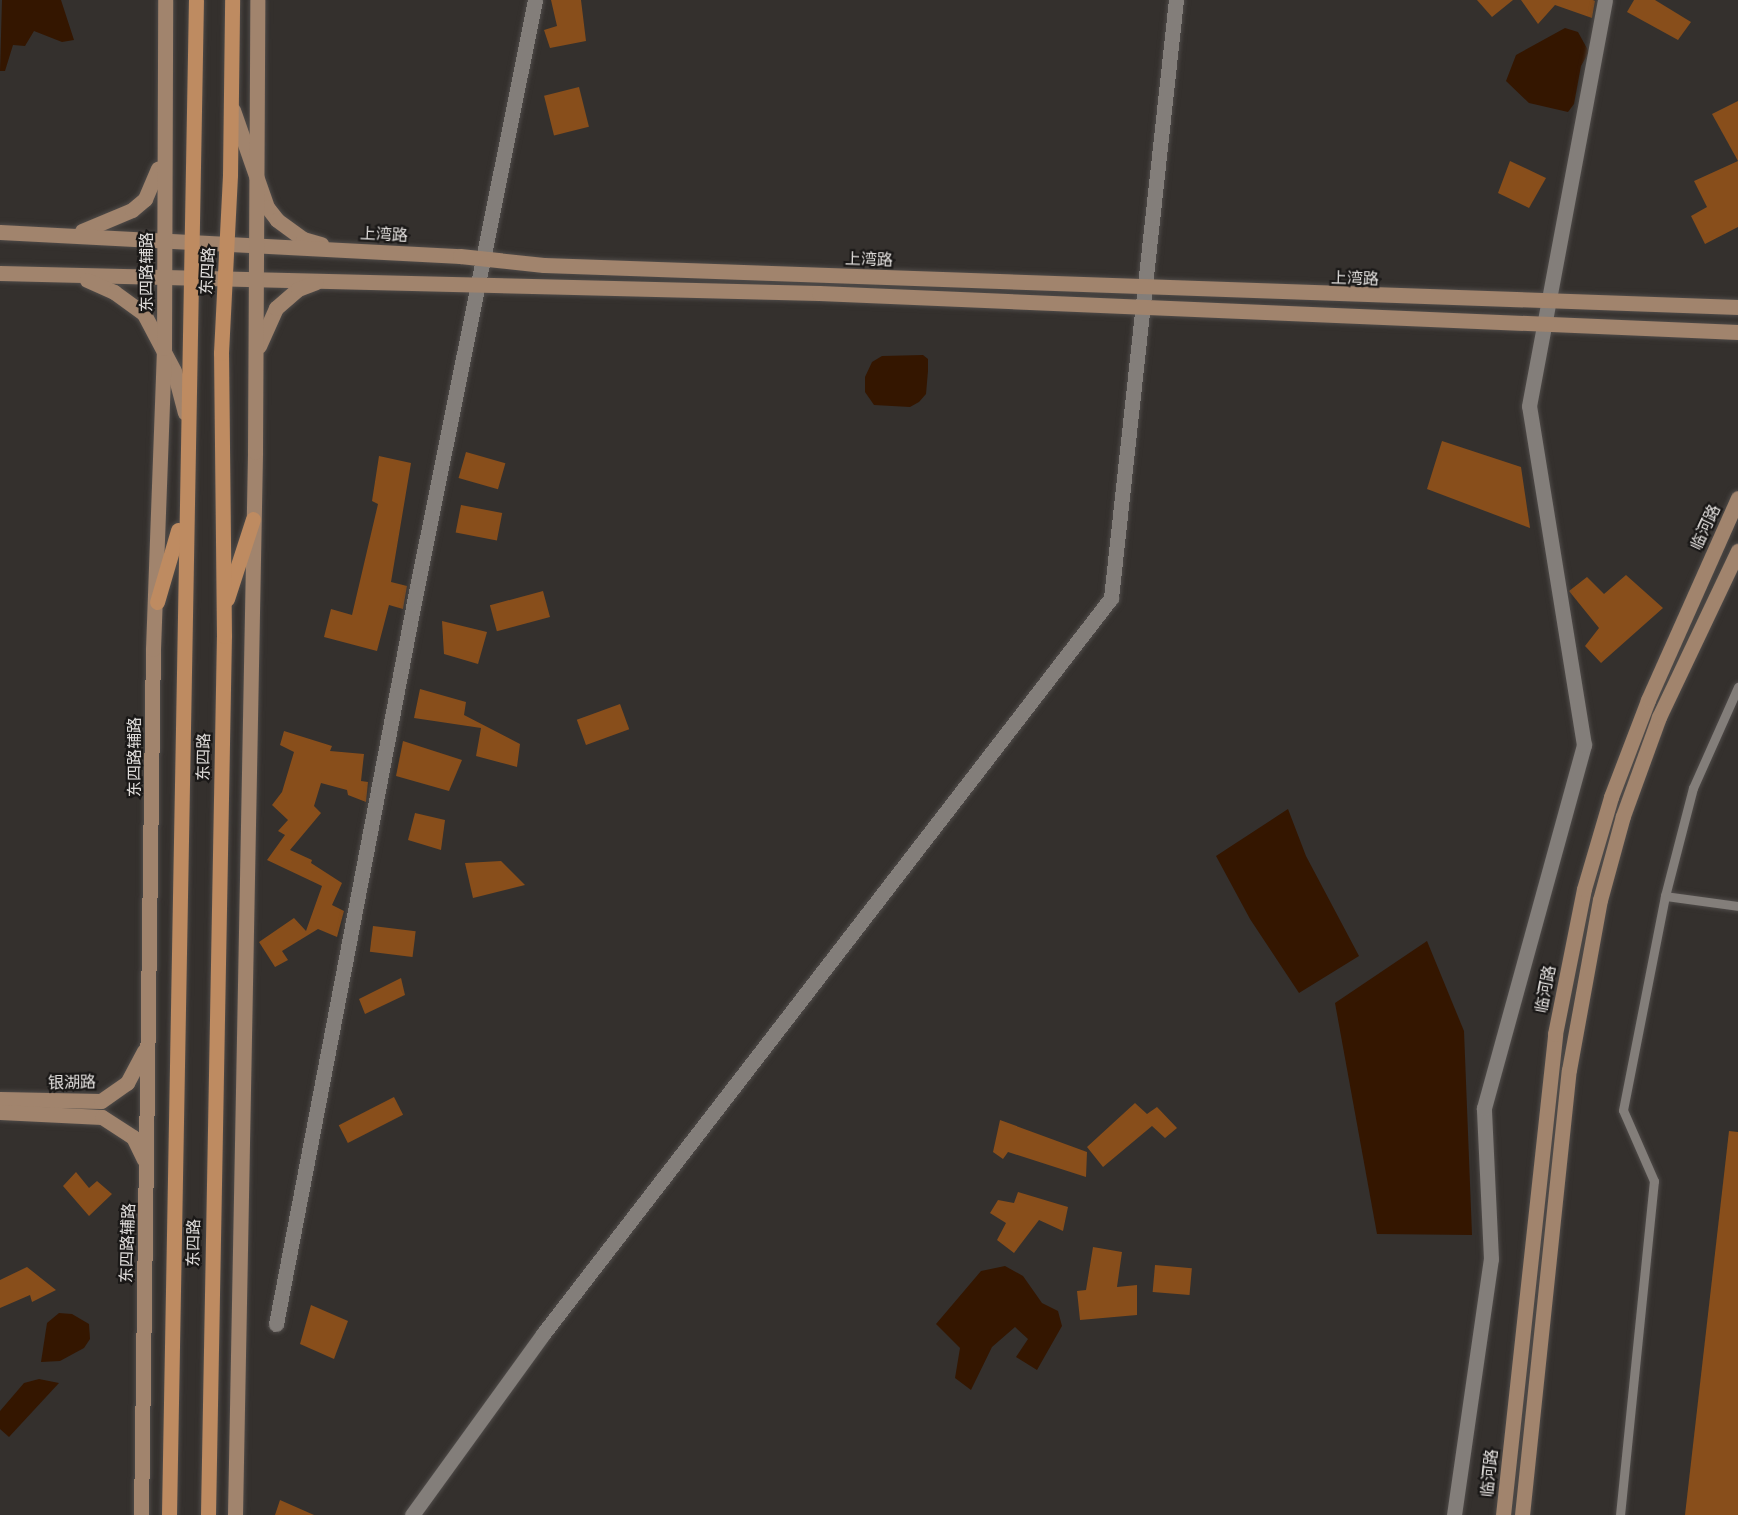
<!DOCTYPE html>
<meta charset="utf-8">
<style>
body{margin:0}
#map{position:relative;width:1738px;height:1515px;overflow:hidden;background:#34302d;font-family:"Noto Sans","Noto Sans SC",sans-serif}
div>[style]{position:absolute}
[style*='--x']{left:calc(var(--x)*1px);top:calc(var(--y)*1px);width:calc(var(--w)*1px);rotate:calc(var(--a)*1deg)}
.water>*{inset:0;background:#341600}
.building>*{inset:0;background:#884e1b;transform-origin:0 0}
.roads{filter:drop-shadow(0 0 2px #4f4b49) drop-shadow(0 0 2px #4f4b49)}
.lane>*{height:9px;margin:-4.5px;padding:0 4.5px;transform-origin:4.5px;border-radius:4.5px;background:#837e7a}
.street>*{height:15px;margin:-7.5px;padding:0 7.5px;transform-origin:7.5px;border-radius:7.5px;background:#837e7a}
.secondary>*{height:15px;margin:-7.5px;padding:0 7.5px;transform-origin:7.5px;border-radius:7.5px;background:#a1846d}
.primary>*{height:15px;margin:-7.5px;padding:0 7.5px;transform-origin:7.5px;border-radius:7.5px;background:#be8b61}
span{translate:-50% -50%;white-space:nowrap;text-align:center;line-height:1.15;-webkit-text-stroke:4.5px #1a1817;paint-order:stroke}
.street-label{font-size:16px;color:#e1dedc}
</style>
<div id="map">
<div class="water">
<i style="clip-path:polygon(2px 0,61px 0,74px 40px,62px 42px,34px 31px,25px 46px,13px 45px,5px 71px,0 71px)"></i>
<i style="clip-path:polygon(1565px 28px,1578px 32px,1589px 52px,1581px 66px,1574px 104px,1568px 112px,1529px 103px,1506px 81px,1516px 55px)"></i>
<i style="clip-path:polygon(923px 355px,928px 359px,928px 371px,926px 394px,919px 402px,910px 407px,874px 405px,865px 392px,865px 377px,872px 362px,882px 356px)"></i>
<i style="clip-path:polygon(1288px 809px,1306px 856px,1359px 956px,1299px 993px,1250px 919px,1216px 856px)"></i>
<i style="clip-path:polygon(1427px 941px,1464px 1031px,1472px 1235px,1377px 1234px,1335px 1003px)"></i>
<i style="clip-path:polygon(1005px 1266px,1023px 1276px,1042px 1303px,1058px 1311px,1062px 1326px,1037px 1370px,1016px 1357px,1028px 1339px,1015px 1327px,992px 1347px,971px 1390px,955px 1378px,960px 1348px,936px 1324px,981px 1271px)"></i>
<i style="clip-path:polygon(59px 1313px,72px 1314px,89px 1324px,90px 1339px,84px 1348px,60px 1361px,41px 1362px,47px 1323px)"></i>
<i style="clip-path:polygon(39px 1379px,59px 1383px,9px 1437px,0 1429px,0 1411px,24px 1383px)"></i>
</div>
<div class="building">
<i style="clip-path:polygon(551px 0,581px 0,586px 41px,550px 48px,544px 30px,557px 26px)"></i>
<i style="clip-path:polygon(1477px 0,1513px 0,1492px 17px)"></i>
<i style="clip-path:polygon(1521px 0,1593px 0,1595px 1px,1592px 18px,1555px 5px,1538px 24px)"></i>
<i style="clip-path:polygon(1634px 0,1655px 0,1691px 22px,1678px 40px,1627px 12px)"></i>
<i style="left:579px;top:87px;width:41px;height:36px;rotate:76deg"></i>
<i style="clip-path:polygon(1738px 101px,1738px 161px,1712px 114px)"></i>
<i style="clip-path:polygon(1510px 161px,1546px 178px,1529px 208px,1498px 193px)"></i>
<i style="clip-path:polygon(1738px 161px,1738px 227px,1705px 244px,1691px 216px,1707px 207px,1694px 181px)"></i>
<i style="clip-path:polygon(1442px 441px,1521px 467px,1530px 528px,1427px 489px)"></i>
<i style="left:466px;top:452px;width:41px;height:27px;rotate:16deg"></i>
<i style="clip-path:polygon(379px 456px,411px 463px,391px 582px,407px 586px,403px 609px,389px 605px,377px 651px,324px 637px,331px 609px,352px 615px,378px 504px,372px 501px)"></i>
<i style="left:461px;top:505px;width:42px;height:28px;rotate:11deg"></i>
<i style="clip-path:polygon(1626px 575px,1663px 608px,1601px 663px,1585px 646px,1599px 628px,1569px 591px,1587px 577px,1604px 594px)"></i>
<i style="left:543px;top:591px;width:27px;height:55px;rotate:75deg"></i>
<i style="clip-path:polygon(442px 621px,487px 632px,478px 664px,444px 654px)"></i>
<i style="clip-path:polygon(420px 689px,466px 702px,464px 715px,520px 744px,517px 767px,476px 756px,481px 728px,414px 718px)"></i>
<i style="left:620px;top:704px;width:27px;height:46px;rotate:70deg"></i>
<i style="clip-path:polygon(284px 731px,332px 746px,330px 751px,364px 754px,361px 781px,368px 782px,366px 802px,348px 795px,347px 790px,321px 783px,314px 806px,321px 813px,290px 850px,312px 860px,311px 863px,342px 883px,332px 905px,344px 911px,337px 937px,318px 929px,282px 951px,288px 960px,275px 967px,259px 942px,294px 918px,306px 931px,322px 886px,267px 860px,285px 835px,278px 831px,288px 820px,272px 805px,282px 792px,294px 752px,280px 745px)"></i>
<i style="clip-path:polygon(403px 741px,462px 760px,449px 791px,396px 776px)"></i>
<i style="clip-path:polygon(415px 813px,445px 820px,441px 850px,408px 840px)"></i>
<i style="clip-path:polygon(501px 861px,525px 885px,473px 898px,465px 863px)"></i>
<i style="left:373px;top:926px;width:43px;height:26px;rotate:7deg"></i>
<i style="clip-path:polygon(401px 978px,405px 995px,365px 1014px,359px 999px)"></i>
<i style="left:394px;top:1097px;width:20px;height:62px;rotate:63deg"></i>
<i style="clip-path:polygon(1135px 1103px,1147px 1114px,1157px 1107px,1177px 1128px,1165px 1138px,1152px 1126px,1103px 1167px,1087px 1147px)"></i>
<i style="clip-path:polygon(1000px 1120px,1087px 1152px,1086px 1177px,1008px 1152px,1003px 1159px,993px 1152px)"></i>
<i style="clip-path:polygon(1729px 1131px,1738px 1132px,1738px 1515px,1685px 1515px)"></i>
<i style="clip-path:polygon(76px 1172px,89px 1188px,97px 1181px,112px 1194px,89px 1216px,63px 1186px)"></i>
<i style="clip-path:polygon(1018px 1192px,1068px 1207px,1063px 1231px,1039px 1220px,1014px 1253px,997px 1240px,1006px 1223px,990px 1213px,998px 1200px,1014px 1203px)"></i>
<i style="clip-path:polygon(1093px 1247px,1122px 1252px,1117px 1287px,1137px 1285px,1137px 1315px,1080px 1320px,1077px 1291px,1086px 1290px)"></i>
<i style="left:1155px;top:1265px;width:37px;height:27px;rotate:5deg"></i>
<i style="clip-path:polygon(27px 1267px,56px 1290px,32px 1302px,30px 1295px,0 1308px,0 1280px)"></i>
<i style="clip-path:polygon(311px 1305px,348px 1321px,334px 1359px,300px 1344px)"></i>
<i style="clip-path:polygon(280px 1500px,314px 1515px,275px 1515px)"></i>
</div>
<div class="roads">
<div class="lane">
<i style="--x:1665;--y:896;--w:112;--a:-75.5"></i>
<i style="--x:1693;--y:788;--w:111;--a:-66"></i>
<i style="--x:1620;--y:1515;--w:336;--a:-84.2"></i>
<i style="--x:1654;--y:1181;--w:77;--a:-113.6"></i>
<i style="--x:1623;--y:1110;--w:218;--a:-78.9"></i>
<i style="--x:1665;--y:896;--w:74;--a:7.8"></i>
</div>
<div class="street">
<i style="--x:276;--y:1324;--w:740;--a:-79.18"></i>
<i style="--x:415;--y:597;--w:609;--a:-78.63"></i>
<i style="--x:412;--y:1515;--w:223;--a:-54.1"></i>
<i style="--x:543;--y:1334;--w:930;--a:-52.34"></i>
<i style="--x:1111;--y:598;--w:602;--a:-83.8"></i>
<i style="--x:1454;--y:1515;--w:259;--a:-81.8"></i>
<i style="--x:1491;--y:1259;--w:151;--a:-92.7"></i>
<i style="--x:1484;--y:1108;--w:377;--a:-74.6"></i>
<i style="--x:1584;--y:745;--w:343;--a:-99.2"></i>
<i style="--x:1529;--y:406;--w:413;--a:-79.4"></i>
</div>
<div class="secondary">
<i style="--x:233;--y:110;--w:103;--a:70.7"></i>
<i style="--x:267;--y:207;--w:16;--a:52"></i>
<i style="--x:277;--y:220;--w:32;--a:36"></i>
<i style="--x:303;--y:239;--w:19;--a:16"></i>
<i style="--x:82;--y:231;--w:54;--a:-22.8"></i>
<i style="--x:132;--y:210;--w:17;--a:-40"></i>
<i style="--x:145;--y:199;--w:33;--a:-67"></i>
<i style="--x:0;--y:232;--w:461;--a:3"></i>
<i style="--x:460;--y:256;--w:84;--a:6.1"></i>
<i style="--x:544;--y:265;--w:1195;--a:2.01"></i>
<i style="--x:0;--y:273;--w:819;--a:1.4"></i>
<i style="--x:819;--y:293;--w:920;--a:2.43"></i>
<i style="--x:87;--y:280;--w:30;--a:24"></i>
<i style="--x:114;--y:292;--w:37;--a:36"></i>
<i style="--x:144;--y:314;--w:64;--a:62.2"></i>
<i style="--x:174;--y:371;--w:43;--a:75.3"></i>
<i style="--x:259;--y:346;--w:42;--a:-65.9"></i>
<i style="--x:276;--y:308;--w:29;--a:-41"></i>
<i style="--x:298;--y:289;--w:19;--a:-21"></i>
<i style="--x:0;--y:1099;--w:101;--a:1.1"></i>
<i style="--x:101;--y:1101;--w:32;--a:-35"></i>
<i style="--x:127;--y:1083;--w:36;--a:-62"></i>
<i style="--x:0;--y:1112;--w:102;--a:2.8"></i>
<i style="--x:102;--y:1117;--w:37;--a:33"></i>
<i style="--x:133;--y:1137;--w:25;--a:64"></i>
<i style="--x:141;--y:1515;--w:866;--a:-89.21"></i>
<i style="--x:153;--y:649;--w:301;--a:-87.9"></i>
<i style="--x:164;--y:348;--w:348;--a:-89.8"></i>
<i style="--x:235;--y:1515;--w:1063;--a:-88.92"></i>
<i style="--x:255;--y:452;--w:452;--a:-89.7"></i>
<i style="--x:1503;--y:1515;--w:484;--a:-83.8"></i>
<i style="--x:1555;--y:1034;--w:148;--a:-78.7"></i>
<i style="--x:1584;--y:889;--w:96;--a:-73.6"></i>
<i style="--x:1611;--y:797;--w:104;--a:-69.1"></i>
<i style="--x:1648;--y:700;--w:221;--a:-66"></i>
<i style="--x:1522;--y:1515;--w:447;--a:-84"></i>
<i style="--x:1569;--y:1070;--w:173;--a:-79.7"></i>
<i style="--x:1600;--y:900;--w:87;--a:-74.7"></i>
<i style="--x:1623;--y:816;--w:105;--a:-70"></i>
<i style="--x:1659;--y:717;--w:184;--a:-64.6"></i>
</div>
<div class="primary">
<i style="--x:227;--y:599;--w:84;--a:-72"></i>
<i style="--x:157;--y:602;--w:75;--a:-73.7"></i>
<i style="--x:169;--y:1515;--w:1515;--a:-88.98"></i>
<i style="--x:208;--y:1515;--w:879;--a:-88.96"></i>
<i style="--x:224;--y:636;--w:283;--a:-90.6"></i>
<i style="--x:221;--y:353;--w:178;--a:-87.1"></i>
<i style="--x:230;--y:175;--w:175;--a:-89.3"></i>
</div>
</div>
<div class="street-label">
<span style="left:384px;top:234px;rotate:3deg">上湾路</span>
<span style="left:869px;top:259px;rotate:2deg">上湾路</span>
<span style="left:207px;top:271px;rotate:-87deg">东四路</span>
<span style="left:146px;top:272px;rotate:-90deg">东四路辅路</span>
<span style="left:1355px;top:278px;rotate:2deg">上湾路</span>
<span style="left:1705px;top:527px;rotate:-65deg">临河路</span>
<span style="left:134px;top:757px;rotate:-90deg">东四路辅路</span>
<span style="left:203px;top:757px;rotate:-89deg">东四路</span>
<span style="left:1545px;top:989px;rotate:-79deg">临河路</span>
<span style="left:72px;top:1082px;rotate:-1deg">银湖路</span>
<span style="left:127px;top:1243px;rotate:-88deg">东四路辅路</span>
<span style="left:193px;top:1243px;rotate:-89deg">东四路</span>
<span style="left:1489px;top:1473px;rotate:-84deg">临河路</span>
</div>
</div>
